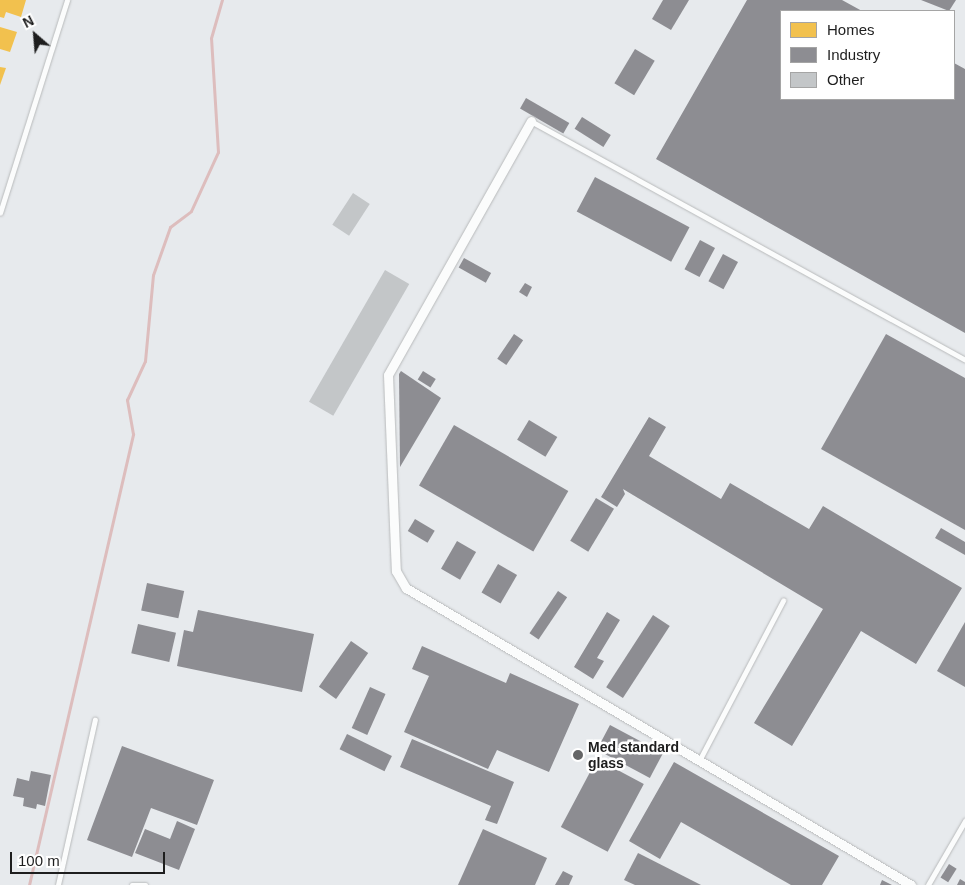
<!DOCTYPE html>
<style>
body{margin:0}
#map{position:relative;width:965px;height:885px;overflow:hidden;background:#e7eaed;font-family:Helvetica,sans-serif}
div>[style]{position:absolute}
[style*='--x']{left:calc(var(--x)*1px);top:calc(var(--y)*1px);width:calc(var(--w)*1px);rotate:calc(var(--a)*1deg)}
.homes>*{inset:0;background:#f2c14e}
.industry>*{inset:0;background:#8d8d92;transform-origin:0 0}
.stream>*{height:3px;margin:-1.5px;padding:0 1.5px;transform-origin:1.5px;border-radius:1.5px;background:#ddbdbd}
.building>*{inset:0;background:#c3c6c8;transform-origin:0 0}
.roads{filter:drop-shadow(0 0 1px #b8babb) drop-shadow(0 0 1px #b8babb)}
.lane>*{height:4.5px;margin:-2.25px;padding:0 2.25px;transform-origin:2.25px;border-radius:2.25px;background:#fbfcfc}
.street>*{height:9px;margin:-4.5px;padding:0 4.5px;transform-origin:4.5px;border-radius:4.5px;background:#fbfcfc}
.dots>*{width:14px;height:14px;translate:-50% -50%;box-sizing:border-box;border:2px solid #fff;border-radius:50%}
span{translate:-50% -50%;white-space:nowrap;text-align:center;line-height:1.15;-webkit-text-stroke:5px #fff;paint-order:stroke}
.poi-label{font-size:14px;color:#1e1e1e;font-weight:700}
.left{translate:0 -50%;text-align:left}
.legend{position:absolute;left:780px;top:10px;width:175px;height:90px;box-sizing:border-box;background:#fff;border:1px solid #a5a5a5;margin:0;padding:6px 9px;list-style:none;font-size:15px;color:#1e1e1e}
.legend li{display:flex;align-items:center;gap:10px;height:25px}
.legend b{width:25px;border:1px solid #a5a5a5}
.north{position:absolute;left:10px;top:10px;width:50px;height:50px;-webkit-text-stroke:4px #fff;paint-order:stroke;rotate:333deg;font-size:14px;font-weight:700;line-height:20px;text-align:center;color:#1e1e1e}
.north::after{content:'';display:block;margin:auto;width:18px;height:22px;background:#1e1e1e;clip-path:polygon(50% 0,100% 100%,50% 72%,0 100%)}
.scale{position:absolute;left:10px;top:852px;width:155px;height:22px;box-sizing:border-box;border:2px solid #1e1e1e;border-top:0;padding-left:6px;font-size:15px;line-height:18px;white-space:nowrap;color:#1e1e1e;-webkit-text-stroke:4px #fff;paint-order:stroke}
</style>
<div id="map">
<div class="homes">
<i style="clip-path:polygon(0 0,26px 0,21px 17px,6px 12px,4px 18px,0 17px)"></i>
<i style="clip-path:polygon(0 27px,17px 32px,10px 52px,0 49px)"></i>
<i style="clip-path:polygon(0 67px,6px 68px,0 85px)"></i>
</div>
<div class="industry">
<i style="clip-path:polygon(663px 0,689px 0,671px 30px,652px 19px)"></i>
<i style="clip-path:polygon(747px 0,842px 0,862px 11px,781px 11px,781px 99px,954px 99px,954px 63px,965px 69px,965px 333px,656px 159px)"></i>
<i style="clip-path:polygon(921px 0,956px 0,949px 11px)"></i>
<i style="left:635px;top:49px;width:23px;height:40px;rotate:31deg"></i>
<i style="left:526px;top:98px;width:50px;height:12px;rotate:30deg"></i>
<i style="left:582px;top:117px;width:34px;height:14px;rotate:32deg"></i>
<i style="left:595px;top:177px;width:107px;height:39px;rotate:28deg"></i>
<i style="left:700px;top:240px;width:17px;height:33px;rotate:28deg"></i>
<i style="left:723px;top:254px;width:17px;height:31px;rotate:28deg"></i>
<i style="left:464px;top:258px;width:31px;height:11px;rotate:29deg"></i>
<i style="clip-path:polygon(525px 283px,532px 287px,527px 297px,519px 292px)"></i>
<i style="left:514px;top:334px;width:11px;height:30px;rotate:34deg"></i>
<i style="clip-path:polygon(886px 334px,965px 378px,965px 530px,821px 449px)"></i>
<i style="clip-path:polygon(401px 371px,441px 398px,400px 467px,399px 374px)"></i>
<i style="left:423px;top:371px;width:15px;height:10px;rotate:32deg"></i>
<i style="clip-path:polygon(649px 417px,666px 427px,649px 456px,721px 499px,730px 483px,809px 529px,823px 506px,962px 588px,916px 664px,861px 631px,792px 746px,754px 723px,823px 609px,623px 489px,625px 494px,617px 507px,601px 497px)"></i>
<i style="left:529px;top:420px;width:33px;height:23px;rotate:31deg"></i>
<i style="left:454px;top:425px;width:132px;height:70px;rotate:30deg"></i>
<i style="left:596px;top:498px;width:21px;height:50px;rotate:31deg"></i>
<i style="left:415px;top:519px;width:23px;height:14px;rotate:31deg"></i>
<i style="clip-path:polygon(941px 528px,965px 542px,965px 555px,935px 538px)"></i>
<i style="left:457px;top:541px;width:22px;height:32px;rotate:30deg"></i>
<i style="left:498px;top:564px;width:22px;height:33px;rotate:30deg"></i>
<i style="left:147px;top:583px;width:38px;height:28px;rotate:12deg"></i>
<i style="left:558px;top:591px;width:11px;height:51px;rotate:34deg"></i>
<i style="clip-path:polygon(198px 610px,314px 634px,302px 692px,177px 666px,184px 630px,193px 632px)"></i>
<i style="clip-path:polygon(607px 612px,620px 620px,597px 658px,604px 661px,593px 679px,574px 667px)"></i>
<i style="left:653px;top:615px;width:20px;height:86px;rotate:33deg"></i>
<i style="clip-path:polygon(965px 622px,965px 687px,937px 671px)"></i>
<i style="left:138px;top:624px;width:39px;height:30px;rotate:13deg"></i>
<i style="left:351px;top:641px;width:21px;height:56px;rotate:35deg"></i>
<i style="clip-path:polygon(422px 646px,506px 683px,510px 673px,579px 704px,549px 772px,497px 750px,488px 769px,404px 732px,429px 676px,412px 669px)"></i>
<i style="left:370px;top:687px;width:17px;height:45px;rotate:24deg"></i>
<i style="left:610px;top:725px;width:60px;height:28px;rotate:28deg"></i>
<i style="left:347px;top:734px;width:50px;height:17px;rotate:26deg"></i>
<i style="clip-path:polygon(412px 739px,514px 782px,497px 824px,485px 820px,491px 806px,400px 767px)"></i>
<i style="clip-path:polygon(122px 746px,214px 780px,197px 825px,151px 808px,132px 857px,87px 840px)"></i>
<i style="left:597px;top:759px;width:53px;height:77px;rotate:28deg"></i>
<i style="clip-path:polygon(674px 762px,839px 856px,822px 885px,791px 885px,681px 822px,660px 859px,629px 841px)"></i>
<i style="clip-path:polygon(31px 771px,51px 775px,45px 806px,37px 804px,36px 809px,23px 806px,24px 798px,13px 796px,17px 778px,29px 781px)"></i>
<i style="clip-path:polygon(177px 821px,195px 829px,179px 870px,135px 853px,145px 829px,170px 839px)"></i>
<i style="clip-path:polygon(483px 829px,547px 858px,535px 885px,458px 885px)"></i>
<i style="clip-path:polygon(638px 853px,701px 885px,635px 885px,624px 880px)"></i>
<i style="left:949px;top:864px;width:9px;height:16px;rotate:32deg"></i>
<i style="clip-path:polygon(563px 871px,573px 876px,569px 885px,555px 885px)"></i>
<i style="clip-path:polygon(960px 879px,965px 882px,965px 885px,957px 885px)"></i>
<i style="clip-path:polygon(882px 880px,892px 885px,880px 885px)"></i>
</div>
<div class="stream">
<i style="--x:29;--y:885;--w:463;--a:-77"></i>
<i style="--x:133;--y:434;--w:35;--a:-100"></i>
<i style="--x:127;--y:400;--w:43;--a:-65.2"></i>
<i style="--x:145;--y:361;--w:86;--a:-84.7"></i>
<i style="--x:153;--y:275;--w:51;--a:-70.5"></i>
<i style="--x:170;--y:227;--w:26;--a:-37"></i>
<i style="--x:191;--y:211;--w:65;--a:-65.4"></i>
<i style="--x:218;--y:152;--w:114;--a:-93.5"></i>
<i style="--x:211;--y:38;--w:40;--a:-74"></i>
</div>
<div class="building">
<i style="left:353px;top:193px;width:20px;height:38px;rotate:33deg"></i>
<i style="left:385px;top:270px;width:28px;height:152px;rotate:30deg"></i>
</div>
<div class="roads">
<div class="lane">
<i style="--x:531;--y:121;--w:495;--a:28.8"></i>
<i style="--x:0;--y:213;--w:223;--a:-72.5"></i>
<i style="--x:699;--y:761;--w:181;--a:-62.3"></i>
<i style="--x:58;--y:885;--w:169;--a:-77.4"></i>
<i style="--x:132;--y:885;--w:14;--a:0"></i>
<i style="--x:928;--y:885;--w:74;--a:-60"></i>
</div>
<div class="street">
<i style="--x:531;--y:121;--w:291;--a:119.4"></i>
<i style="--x:388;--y:375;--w:196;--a:87.7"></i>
<i style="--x:396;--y:571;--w:20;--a:60"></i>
<i style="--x:406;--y:588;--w:586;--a:30.46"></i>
</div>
</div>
<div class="dots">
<i style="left:578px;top:755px;background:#646566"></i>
</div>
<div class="poi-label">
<span class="left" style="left:588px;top:755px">Med standard<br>glass</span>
</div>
<ul class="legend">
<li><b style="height:14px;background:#f2c14e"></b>Homes</li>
<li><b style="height:14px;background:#8d8d92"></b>Industry</li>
<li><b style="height:14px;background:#c3c6c8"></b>Other</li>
</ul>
<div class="north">N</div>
<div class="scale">100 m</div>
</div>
